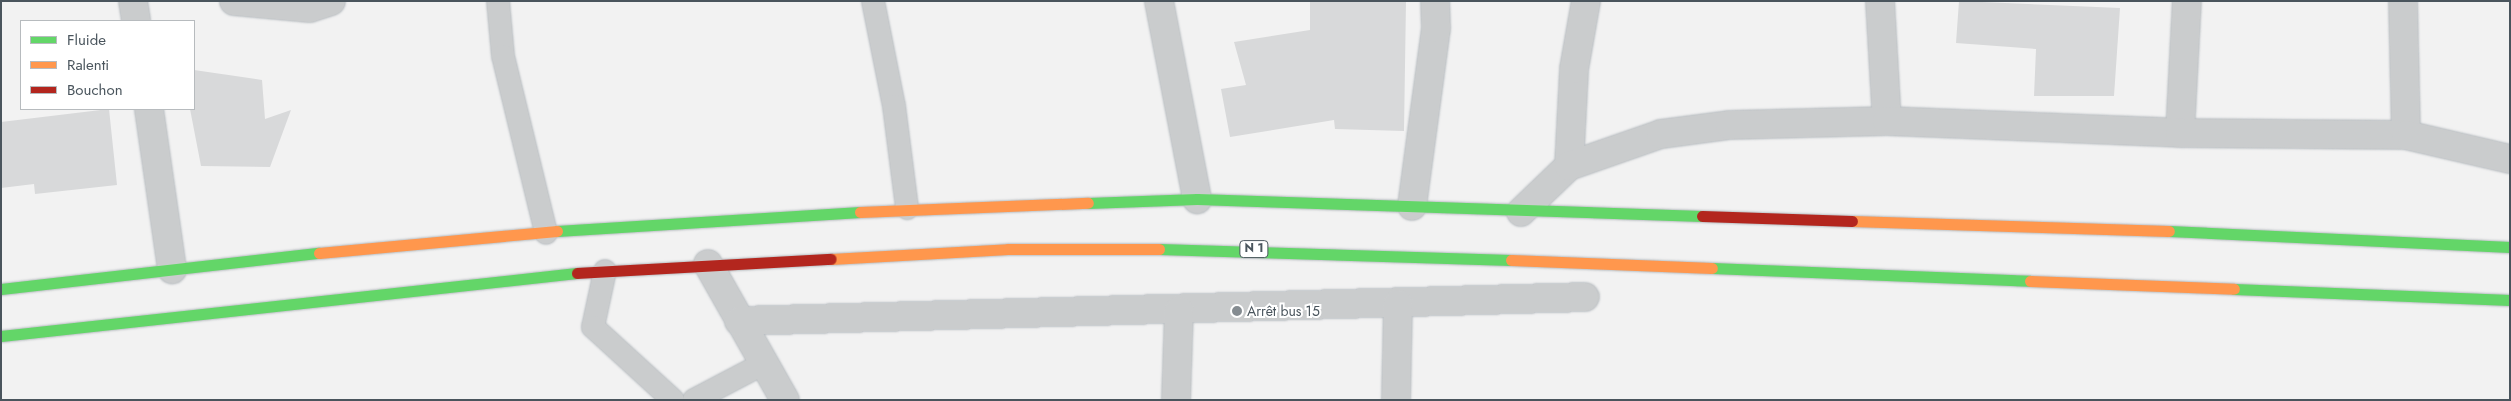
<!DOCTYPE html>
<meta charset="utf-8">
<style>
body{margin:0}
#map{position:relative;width:2511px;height:401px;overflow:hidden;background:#f2f2f2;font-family:Jost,sans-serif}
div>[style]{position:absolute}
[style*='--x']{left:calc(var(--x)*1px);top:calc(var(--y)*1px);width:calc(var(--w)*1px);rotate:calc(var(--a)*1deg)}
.building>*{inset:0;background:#d8d9da}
.roads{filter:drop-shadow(0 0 1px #b7bcc0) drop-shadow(0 0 1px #b7bcc0)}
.lane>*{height:22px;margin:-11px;padding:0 11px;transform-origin:11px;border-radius:11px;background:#cacccd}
.street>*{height:28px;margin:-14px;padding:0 14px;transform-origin:14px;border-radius:14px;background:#cacccd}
.fast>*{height:11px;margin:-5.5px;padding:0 5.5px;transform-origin:5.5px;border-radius:5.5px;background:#63d668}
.slow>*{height:11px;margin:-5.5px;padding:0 5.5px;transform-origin:5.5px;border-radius:5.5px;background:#ff974d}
.jam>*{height:11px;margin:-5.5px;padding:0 5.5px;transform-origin:5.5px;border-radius:5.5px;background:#b3261e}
.dots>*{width:14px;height:14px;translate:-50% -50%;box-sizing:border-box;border:2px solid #fff;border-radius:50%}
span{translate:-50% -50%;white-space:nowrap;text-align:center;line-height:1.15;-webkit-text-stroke:4px #fff;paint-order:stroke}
.shield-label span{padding:1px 4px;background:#fff;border:1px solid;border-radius:4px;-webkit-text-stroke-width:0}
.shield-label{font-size:12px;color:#4a555d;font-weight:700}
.poi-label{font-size:14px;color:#4a555d}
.left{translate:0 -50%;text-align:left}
.frame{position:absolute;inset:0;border:2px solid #4a555d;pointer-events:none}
.legend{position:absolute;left:20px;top:20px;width:175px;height:90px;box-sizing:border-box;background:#fff;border:1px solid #b7bbbe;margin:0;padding:6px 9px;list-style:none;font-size:15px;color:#4a555d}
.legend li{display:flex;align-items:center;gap:10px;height:25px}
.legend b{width:25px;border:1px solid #b7bbbe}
</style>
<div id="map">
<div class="building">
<i style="clip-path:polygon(1310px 1px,1406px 1px,1404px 131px,1335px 129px,1334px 120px,1230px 137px,1221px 89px,1246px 85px,1234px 42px,1310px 30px)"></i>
<i style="clip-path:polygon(1959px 1px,2120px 8px,2114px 96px,2034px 96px,2036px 49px,1956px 43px)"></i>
<i style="clip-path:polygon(194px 70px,262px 80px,265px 119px,291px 110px,270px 167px,201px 166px,190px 109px,194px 109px)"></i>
<i style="clip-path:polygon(109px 109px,117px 185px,35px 194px,34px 184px,1px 188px,1px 122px)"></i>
</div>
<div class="roads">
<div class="lane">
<i style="--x:498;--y:1;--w:55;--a:84.8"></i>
<i style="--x:503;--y:56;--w:182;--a:76.3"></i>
<i style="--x:873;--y:1;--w:107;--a:78.7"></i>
<i style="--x:894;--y:106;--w:103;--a:82.7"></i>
<i style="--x:605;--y:271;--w:57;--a:102.1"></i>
<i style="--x:593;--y:327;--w:108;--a:42.4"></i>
<i style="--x:694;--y:400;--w:78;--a:-27.6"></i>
</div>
<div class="street">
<i style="--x:133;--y:1;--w:20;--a:81"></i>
<i style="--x:234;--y:1;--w:76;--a:5.3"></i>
<i style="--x:310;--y:8;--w:22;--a:-18"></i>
<i style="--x:1159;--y:1;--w:202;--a:79.1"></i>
<i style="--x:1880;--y:1;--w:120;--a:86.7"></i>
<i style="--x:2403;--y:1;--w:134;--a:88.7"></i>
<i style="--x:149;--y:109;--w:162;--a:81.8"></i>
<i style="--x:2180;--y:133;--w:132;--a:-87"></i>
<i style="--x:1569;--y:166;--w:97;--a:-87"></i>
<i style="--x:1574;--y:69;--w:69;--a:-80"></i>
<i style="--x:1412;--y:206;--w:180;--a:-82.3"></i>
<i style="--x:1436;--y:28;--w:27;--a:-92"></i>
<i style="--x:1521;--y:212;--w:66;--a:-43.8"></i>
<i style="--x:1569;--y:166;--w:97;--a:-19.2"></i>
<i style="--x:1661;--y:134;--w:70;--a:-7.4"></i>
<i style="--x:1730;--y:125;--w:157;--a:-1.5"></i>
<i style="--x:1887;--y:121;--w:293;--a:2.3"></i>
<i style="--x:2180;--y:133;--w:226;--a:0.5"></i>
<i style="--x:2406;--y:135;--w:107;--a:13"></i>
<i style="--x:708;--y:264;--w:156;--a:60.5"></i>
<i style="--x:739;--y:321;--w:846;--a:-1.62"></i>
<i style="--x:1176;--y:400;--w:89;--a:-88.1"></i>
<i style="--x:1396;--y:400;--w:96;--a:-88.8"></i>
</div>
<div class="fast">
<i style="--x:1088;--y:203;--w:109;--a:-2.1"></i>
<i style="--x:1197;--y:199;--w:505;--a:1.93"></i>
<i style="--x:557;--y:231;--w:304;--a:-3.6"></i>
<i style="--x:2169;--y:231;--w:341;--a:2.7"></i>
<i style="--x:1159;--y:249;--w:352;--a:1.8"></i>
<i style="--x:1712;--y:268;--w:318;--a:2.3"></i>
<i style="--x:1;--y:289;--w:320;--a:-6.5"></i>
<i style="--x:2234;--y:289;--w:276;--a:2.3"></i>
<i style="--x:1;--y:336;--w:579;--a:-6.24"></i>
</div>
<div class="slow">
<i style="--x:860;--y:212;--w:228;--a:-2.3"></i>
<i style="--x:1852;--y:221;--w:317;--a:1.8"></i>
<i style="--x:319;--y:253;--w:239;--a:-5.3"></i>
<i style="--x:831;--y:259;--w:177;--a:-3.2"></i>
<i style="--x:1008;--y:249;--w:151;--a:0"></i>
<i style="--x:1511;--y:260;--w:201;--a:2.3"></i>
<i style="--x:2030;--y:281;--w:204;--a:2.2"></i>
</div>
<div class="jam">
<i style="--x:1702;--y:216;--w:150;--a:1.9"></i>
<i style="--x:577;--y:273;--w:254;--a:-3.2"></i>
</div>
</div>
<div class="dots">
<i style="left:1237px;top:311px;background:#858c91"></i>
</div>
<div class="shield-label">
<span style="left:1254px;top:249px">N 1</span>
</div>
<div class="poi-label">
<span class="left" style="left:1247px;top:311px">Arrêt bus 15</span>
</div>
<div class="frame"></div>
<ul class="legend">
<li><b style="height:6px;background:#63d668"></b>Fluide</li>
<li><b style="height:6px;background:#ff974d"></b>Ralenti</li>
<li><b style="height:6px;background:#b3261e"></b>Bouchon</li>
</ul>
</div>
